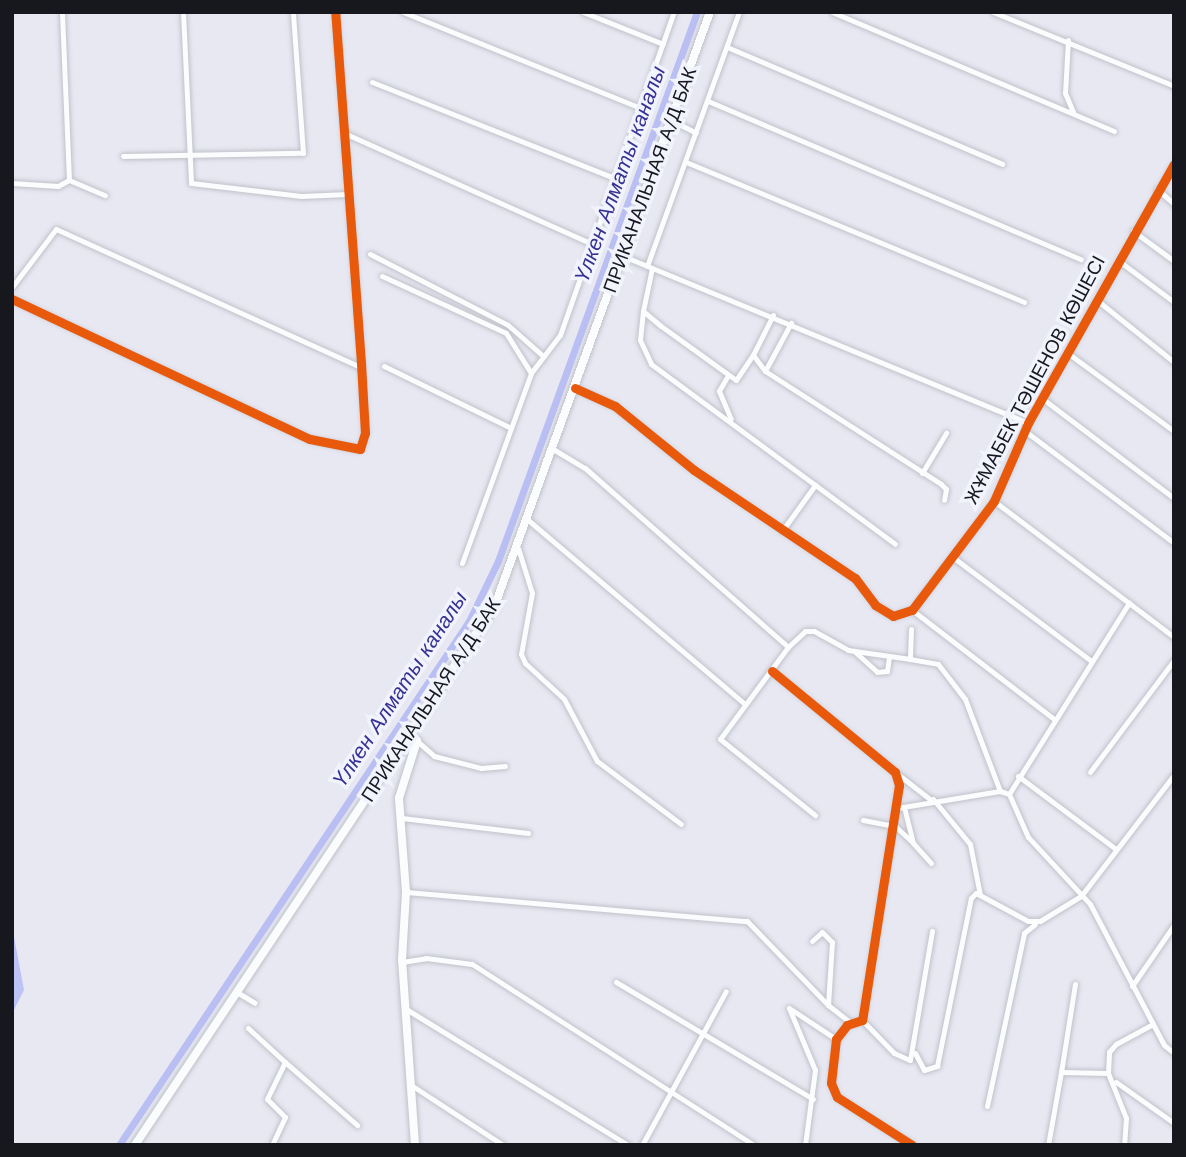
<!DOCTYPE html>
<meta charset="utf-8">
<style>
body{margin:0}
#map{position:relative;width:1186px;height:1157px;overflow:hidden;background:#e7e8f2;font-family:"Work Sans",sans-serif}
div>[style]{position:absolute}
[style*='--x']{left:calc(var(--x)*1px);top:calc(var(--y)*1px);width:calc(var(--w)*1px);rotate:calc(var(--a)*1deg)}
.forest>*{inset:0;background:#bec3f7}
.canal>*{height:7px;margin:-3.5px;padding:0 3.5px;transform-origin:3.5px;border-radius:3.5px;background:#b9bff2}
.roads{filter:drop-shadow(0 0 2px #c0c2c9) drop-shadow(0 0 2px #c0c2c9)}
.street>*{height:5px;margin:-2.5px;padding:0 2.5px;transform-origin:2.5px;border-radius:2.5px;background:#fbfcfd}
.secondary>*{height:8px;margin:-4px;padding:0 4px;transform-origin:4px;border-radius:4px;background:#fbfcfd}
.cycleway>*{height:9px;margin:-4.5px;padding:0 4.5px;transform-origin:4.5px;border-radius:4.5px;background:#e8590c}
span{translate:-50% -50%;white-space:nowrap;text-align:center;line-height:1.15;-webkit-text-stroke:7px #f1f3fd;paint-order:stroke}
.street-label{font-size:19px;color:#17181e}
.water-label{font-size:21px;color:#363192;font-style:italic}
.frame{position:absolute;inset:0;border:14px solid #17181e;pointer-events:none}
</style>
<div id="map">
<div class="forest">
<i style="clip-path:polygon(12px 926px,24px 990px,12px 1014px)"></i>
</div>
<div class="canal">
<i style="--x:119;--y:1145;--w:630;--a:-56.26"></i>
<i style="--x:469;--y:621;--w:67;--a:-64.2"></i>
<i style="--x:498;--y:561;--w:584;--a:-70.08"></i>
</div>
<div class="roads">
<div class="street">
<i style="--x:183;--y:12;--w:171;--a:87.3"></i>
<i style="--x:191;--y:183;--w:111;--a:6.7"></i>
<i style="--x:301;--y:196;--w:47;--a:-2.4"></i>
<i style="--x:403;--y:12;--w:253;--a:22"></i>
<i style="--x:583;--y:12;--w:86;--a:21.8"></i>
<i style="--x:832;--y:12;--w:306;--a:22.9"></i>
<i style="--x:993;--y:12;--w:196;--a:22.2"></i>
<i style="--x:1068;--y:40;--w:53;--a:93.2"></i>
<i style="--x:1065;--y:93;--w:21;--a:67"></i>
<i style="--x:727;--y:47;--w:299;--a:23"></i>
<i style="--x:372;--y:82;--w:261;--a:21.6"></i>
<i style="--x:708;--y:101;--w:405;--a:23"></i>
<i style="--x:671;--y:120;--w:28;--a:27"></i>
<i style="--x:344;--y:133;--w:272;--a:24.1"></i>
<i style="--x:123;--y:156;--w:180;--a:-1"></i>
<i style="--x:303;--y:153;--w:141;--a:-94.1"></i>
<i style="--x:686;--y:162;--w:366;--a:22.5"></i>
<i style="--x:69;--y:180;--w:39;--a:23"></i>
<i style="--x:12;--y:183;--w:46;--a:3.7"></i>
<i style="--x:58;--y:186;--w:13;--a:-29"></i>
<i style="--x:69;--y:180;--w:168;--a:-92.4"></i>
<i style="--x:1157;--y:189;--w:23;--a:41"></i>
<i style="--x:1133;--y:231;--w:51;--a:36.2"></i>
<i style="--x:370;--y:254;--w:155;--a:27.2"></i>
<i style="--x:508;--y:325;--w:47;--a:41.5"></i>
<i style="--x:623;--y:256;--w:438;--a:22.4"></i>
<i style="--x:1119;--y:261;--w:69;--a:36.7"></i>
<i style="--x:647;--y:266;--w:270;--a:-70.1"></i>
<i style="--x:652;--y:268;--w:44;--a:101.8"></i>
<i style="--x:643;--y:311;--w:23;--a:40"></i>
<i style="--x:661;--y:326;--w:92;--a:35.8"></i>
<i style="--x:736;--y:380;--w:30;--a:-56"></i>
<i style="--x:382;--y:276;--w:136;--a:24.7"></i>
<i style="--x:506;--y:333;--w:47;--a:58"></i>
<i style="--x:12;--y:287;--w:73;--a:-52.8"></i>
<i style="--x:56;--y:229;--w:336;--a:24.4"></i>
<i style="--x:12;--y:299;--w:329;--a:25.2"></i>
<i style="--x:310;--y:439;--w:51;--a:11.3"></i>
<i style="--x:360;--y:449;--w:17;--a:-73"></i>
<i style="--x:365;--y:433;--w:70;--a:-93.3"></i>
<i style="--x:361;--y:363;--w:352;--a:-94.2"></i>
<i style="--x:1098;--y:301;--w:97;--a:38.8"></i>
<i style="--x:643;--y:311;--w:29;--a:96"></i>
<i style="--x:640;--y:340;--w:26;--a:65"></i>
<i style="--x:651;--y:364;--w:303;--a:36.4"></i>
<i style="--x:773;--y:315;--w:45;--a:116.6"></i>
<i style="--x:753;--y:355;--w:20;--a:53"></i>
<i style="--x:765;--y:371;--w:209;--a:32.7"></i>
<i style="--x:941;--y:484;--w:7;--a:45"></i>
<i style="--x:946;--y:489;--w:11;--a:100"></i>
<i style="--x:1069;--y:354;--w:130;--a:36.3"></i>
<i style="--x:384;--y:366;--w:139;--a:26"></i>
<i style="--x:765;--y:371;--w:55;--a:-61.6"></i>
<i style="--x:727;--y:377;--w:16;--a:120"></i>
<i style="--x:719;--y:391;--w:30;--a:67"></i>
<i style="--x:575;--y:388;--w:44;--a:24.2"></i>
<i style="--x:615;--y:406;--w:102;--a:39"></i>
<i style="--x:694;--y:470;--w:194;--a:33.9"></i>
<i style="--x:855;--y:578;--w:34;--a:53"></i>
<i style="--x:875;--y:605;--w:21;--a:31"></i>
<i style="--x:893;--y:616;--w:20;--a:-18"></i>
<i style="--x:912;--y:610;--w:136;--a:-53"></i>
<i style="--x:994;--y:501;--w:85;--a:-66.4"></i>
<i style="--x:1028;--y:423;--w:297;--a:-60.6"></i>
<i style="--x:1043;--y:399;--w:164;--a:37.1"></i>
<i style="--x:1025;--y:431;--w:186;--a:36.9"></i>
<i style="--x:553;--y:449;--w:37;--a:31"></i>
<i style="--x:585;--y:468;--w:271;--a:41.4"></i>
<i style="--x:788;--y:647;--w:114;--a:126.5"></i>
<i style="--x:720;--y:739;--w:122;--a:38.7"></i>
<i style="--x:922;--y:473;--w:47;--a:-59"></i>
<i style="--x:994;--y:501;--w:226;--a:37.1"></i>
<i style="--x:528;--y:520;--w:283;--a:40.3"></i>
<i style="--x:782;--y:531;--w:57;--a:-54.3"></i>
<i style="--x:518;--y:548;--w:47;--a:72.7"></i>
<i style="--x:532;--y:593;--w:62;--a:100.2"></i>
<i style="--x:521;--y:654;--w:10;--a:66"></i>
<i style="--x:525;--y:663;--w:53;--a:42.7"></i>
<i style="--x:564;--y:699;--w:70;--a:62"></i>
<i style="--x:597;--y:761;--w:105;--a:36.9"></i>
<i style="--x:954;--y:558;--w:170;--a:36.9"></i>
<i style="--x:462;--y:563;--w:202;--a:-70"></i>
<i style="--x:531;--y:373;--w:48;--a:-52.7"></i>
<i style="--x:560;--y:335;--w:343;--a:-70.6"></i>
<i style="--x:912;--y:610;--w:179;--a:37.5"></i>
<i style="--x:911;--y:629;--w:30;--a:92"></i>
<i style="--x:910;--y:659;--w:28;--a:10"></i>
<i style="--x:938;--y:664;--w:44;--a:52.4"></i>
<i style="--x:965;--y:699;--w:98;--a:69.2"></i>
<i style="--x:1000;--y:791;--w:9;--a:18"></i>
<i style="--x:1009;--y:794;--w:47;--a:66.2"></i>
<i style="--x:1028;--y:837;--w:91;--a:47.2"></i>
<i style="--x:1090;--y:904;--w:159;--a:62.3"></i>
<i style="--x:1164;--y:1045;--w:13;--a:39"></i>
<i style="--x:788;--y:647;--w:23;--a:-43"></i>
<i style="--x:805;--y:631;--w:9;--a:0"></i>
<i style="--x:814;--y:631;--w:39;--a:29"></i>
<i style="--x:848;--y:650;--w:63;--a:8.3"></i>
<i style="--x:854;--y:651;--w:31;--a:42"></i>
<i style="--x:877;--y:672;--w:10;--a:-6"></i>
<i style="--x:887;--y:671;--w:14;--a:-82"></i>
<i style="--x:772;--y:671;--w:159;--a:39.4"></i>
<i style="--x:895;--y:772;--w:14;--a:73"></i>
<i style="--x:899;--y:785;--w:238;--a:98.9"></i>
<i style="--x:862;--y:1020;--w:16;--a:162"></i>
<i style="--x:847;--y:1025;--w:18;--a:128"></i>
<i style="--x:836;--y:1039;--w:44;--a:96.5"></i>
<i style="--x:831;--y:1083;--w:15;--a:67"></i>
<i style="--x:837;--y:1097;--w:89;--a:32.6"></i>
<i style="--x:417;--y:741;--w:23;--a:41"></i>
<i style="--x:434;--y:756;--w:49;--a:14.3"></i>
<i style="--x:481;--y:768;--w:24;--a:-5"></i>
<i style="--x:895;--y:772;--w:46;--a:37.9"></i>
<i style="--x:1090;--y:772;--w:140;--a:-53.1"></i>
<i style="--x:1018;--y:776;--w:122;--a:36.7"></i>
<i style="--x:1009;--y:794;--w:226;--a:-57.9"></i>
<i style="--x:933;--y:799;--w:58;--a:50.6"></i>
<i style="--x:970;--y:844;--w:52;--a:78.9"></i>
<i style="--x:904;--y:807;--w:37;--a:76"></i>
<i style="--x:913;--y:843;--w:27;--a:48"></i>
<i style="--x:897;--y:808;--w:104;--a:-9.4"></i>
<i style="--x:402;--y:818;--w:127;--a:6.8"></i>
<i style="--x:863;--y:820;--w:33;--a:11"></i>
<i style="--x:895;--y:826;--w:22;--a:43"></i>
<i style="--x:406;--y:892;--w:342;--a:4.9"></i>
<i style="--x:747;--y:921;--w:117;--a:46"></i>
<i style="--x:812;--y:941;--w:13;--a:-42"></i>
<i style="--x:822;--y:932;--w:14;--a:45"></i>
<i style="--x:832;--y:942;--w:63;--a:93.6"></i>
<i style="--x:828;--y:1005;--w:29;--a:38"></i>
<i style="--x:402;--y:962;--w:24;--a:-9"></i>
<i style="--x:426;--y:958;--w:46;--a:7.4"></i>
<i style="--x:472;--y:964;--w:335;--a:32.7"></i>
<i style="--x:616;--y:982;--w:229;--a:30.7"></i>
<i style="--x:1075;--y:984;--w:89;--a:99"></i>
<i style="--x:1061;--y:1072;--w:47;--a:1.2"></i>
<i style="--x:1108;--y:1073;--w:21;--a:-87"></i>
<i style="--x:1109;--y:1052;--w:11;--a:-49"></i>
<i style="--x:1116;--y:1044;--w:42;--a:-28.4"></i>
<i style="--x:1132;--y:986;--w:74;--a:-55.5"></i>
<i style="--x:240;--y:994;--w:17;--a:31"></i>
<i style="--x:406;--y:1009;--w:260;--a:31.5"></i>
<i style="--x:862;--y:1020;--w:46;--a:45.9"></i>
<i style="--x:894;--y:1053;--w:17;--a:24"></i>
<i style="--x:910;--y:1060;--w:131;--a:-80.3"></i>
<i style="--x:248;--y:1028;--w:50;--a:42.6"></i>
<i style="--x:915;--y:1053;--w:19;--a:62"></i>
<i style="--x:924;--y:1070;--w:14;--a:-17"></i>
<i style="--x:937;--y:1066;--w:171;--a:-78.6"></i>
<i style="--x:971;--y:898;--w:7;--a:-45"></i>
<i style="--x:976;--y:893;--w:59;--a:28.3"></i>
<i style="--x:1028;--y:921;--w:12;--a:0"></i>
<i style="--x:1040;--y:921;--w:48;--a:-31.4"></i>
<i style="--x:1081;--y:896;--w:153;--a:-52.5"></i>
<i style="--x:1108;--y:1073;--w:48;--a:68.2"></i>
<i style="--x:1126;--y:1118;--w:27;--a:94"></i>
<i style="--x:1116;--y:1082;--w:71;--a:35.3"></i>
<i style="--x:411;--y:1085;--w:110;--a:33.1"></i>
<i style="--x:987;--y:1106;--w:177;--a:-77.9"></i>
<i style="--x:1024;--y:933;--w:14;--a:-39"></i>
<i style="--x:272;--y:1145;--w:31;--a:-65"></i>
<i style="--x:285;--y:1117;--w:25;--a:-135"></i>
<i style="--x:267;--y:1099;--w:41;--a:-64.1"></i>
<i style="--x:285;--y:1062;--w:96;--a:41.2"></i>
<i style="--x:642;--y:1145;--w:175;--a:-61.4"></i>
<i style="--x:805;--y:1145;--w:76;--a:-82.4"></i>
<i style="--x:815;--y:1070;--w:67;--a:-112.8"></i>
<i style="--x:789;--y:1008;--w:56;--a:33.4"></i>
<i style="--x:1048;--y:1145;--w:74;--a:-79.9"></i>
</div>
<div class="secondary">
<i style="--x:135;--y:1145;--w:649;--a:-56.31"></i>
<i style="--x:495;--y:605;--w:631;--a:-70.07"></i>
<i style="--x:415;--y:1145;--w:185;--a:-94"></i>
<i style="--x:402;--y:960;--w:68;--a:-86.6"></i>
<i style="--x:406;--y:892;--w:94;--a:-94.3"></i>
<i style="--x:399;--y:798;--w:60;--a:-72.5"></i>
</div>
</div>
<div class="cycleway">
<i style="--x:12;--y:299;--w:329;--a:25.2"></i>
<i style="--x:310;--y:439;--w:51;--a:11.3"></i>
<i style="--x:360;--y:449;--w:17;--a:-73"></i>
<i style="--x:365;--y:433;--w:70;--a:-93.3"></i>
<i style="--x:361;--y:363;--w:352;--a:-94.2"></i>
<i style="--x:575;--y:388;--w:44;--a:24.2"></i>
<i style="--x:615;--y:406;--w:102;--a:39"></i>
<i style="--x:694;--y:470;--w:194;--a:33.9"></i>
<i style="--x:855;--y:578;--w:34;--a:53"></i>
<i style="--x:875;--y:605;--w:21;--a:31"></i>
<i style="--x:893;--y:616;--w:20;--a:-18"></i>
<i style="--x:912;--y:610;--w:136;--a:-53"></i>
<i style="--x:994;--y:501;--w:85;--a:-66.4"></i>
<i style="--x:1028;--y:423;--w:297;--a:-60.6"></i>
<i style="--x:772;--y:671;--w:159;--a:39.4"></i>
<i style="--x:895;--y:772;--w:14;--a:73"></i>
<i style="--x:899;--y:785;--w:238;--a:98.9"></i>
<i style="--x:862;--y:1020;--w:16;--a:162"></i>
<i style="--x:847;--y:1025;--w:18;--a:128"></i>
<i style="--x:836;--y:1039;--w:44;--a:96.5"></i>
<i style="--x:831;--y:1083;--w:15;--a:67"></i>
<i style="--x:837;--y:1097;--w:89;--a:32.6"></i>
</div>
<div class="street-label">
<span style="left:650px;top:180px;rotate:-70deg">ПРИКАНАЛЬНАЯ А/Д БАК</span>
<span style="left:1035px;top:380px;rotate:-62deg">ЖҰМАБЕК ТӘШЕНОВ КӨШЕСІ</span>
<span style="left:431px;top:700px;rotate:-57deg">ПРИКАНАЛЬНАЯ А/Д БАК</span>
</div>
<div class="water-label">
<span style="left:620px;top:174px;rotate:-70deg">Үлкен Алматы каналы</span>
<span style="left:400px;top:689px;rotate:-57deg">Үлкен Алматы каналы</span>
</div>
<div class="frame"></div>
</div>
